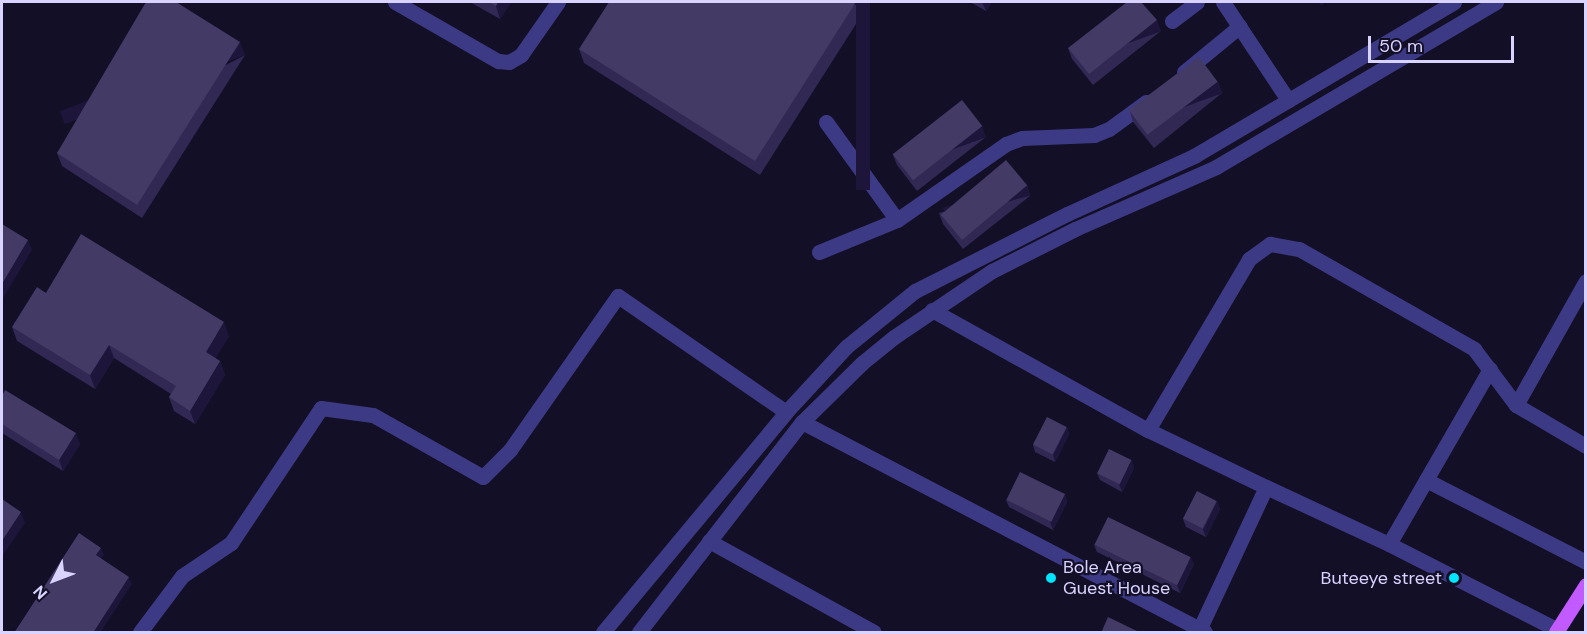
<!DOCTYPE html>
<style>
body{margin:0}
#map{position:relative;width:1587px;height:634px;overflow:hidden;background:#130f26;font-family:"DM Sans",sans-serif}
div>[style]{position:absolute}
[style*='--x']{left:calc(var(--x)*1px);top:calc(var(--y)*1px);width:calc(var(--w)*1px);rotate:calc(var(--a)*1deg)}
.minor>*{height:15px;margin:-7.5px;padding:0 7.5px;transform-origin:7.5px;border-radius:7.5px;background:#3d3a85}
.major>*{height:15px;margin:-7.5px;padding:0 7.5px;transform-origin:7.5px;border-radius:7.5px;background:#c25bff}
.wall>*{inset:0;background:#312854}
.shaded-wall>*{inset:0;background:#1d163a;transform-origin:0 0}
.building>*{inset:0;background:#433a66;transform-origin:0 0}
.dots>*{width:16px;height:16px;translate:-50% -50%;box-sizing:border-box;border:3px solid #130f26;border-radius:50%}
span{translate:-50% -50%;white-space:nowrap;text-align:center;line-height:1.15;-webkit-text-stroke:4.5px #130f26;paint-order:stroke}
.poi-label{font-size:18px;color:#d9d4ff}
.left{translate:0 -50%;text-align:left}
.right{translate:-100% -50%;text-align:right}
.frame{position:absolute;inset:0;border:3px solid #d9d4ff;pointer-events:none}
.north{position:absolute;left:24px;top:550px;width:60px;height:60px;-webkit-text-stroke:4px #130f26;paint-order:stroke;rotate:228deg;font-size:16px;font-weight:700;line-height:24px;text-align:center;color:#d9d4ff}
.north::after{content:'';display:block;margin:auto;width:21px;height:27px;background:#d9d4ff;clip-path:polygon(50% 0,100% 100%,50% 72%,0 100%)}
.scale{position:absolute;left:1368px;top:36px;width:146px;height:27px;box-sizing:border-box;border:3px solid #d9d4ff;border-top:0;padding-left:8px;font-size:18px;line-height:21px;white-space:nowrap;color:#d9d4ff;-webkit-text-stroke:4px #130f26;paint-order:stroke}
</style>
<div id="map">
<div class="minor">
<i style="--x:395;--y:2;--w:119;--a:29.8"></i>
<i style="--x:498;--y:61;--w:11;--a:5"></i>
<i style="--x:509;--y:62;--w:14;--a:-30"></i>
<i style="--x:521;--y:55;--w:65;--a:-55.1"></i>
<i style="--x:1223;--y:2;--w:118;--a:56.4"></i>
<i style="--x:1172;--y:21;--w:31;--a:-37"></i>
<i style="--x:1184;--y:72;--w:72;--a:-39.4"></i>
<i style="--x:826;--y:122;--w:121;--a:54.1"></i>
<i style="--x:819;--y:252;--w:84;--a:-22.3"></i>
<i style="--x:897;--y:220;--w:133;--a:-34.9"></i>
<i style="--x:1006;--y:144;--w:17;--a:-21"></i>
<i style="--x:1022;--y:138;--w:72;--a:-2.4"></i>
<i style="--x:1094;--y:135;--w:16;--a:-22"></i>
<i style="--x:1109;--y:129;--w:46;--a:-36.1"></i>
<i style="--x:932;--y:310;--w:247;--a:29.1"></i>
<i style="--x:1148;--y:430;--w:131;--a:25.8"></i>
<i style="--x:1266;--y:487;--w:160;--a:115.1"></i>
<i style="--x:1516;--y:405;--w:142;--a:-60.6"></i>
<i style="--x:802;--y:422;--w:454;--a:27.5"></i>
<i style="--x:1148;--y:430;--w:199;--a:-59.4"></i>
<i style="--x:1249;--y:259;--w:26;--a:-36"></i>
<i style="--x:1270;--y:244;--w:29;--a:10"></i>
<i style="--x:1299;--y:249;--w:202;--a:29.7"></i>
<i style="--x:1474;--y:349;--w:70;--a:53.1"></i>
<i style="--x:1516;--y:405;--w:81;--a:30.4"></i>
<i style="--x:1426;--y:480;--w:180;--a:27.1"></i>
<i style="--x:1266;--y:487;--w:136;--a:24.9"></i>
<i style="--x:1389;--y:544;--w:190;--a:27"></i>
<i style="--x:709;--y:541;--w:188;--a:28.9"></i>
<i style="--x:1389;--y:544;--w:202;--a:-60"></i>
<i style="--x:140;--y:632;--w:70;--a:-53.1"></i>
<i style="--x:182;--y:576;--w:59;--a:-34"></i>
<i style="--x:231;--y:543;--w:162;--a:-56.3"></i>
<i style="--x:321;--y:408;--w:52;--a:7.7"></i>
<i style="--x:373;--y:415;--w:126;--a:29.4"></i>
<i style="--x:483;--y:477;--w:38;--a:-45"></i>
<i style="--x:510;--y:450;--w:188;--a:-55"></i>
<i style="--x:618;--y:296;--w:204;--a:34.6"></i>
<i style="--x:603;--y:632;--w:286;--a:-50.2"></i>
<i style="--x:786;--y:412;--w:88;--a:-47.3"></i>
<i style="--x:846;--y:347;--w:89;--a:-39.1"></i>
<i style="--x:915;--y:291;--w:170;--a:-26.9"></i>
<i style="--x:1067;--y:214;--w:140;--a:-24.5"></i>
<i style="--x:1194;--y:156;--w:302;--a:-30.6"></i>
<i style="--x:639;--y:632;--w:266;--a:-52.2"></i>
<i style="--x:802;--y:422;--w:84;--a:-44.5"></i>
<i style="--x:862;--y:363;--w:41;--a:-39.1"></i>
<i style="--x:894;--y:337;--w:118;--a:-34"></i>
<i style="--x:992;--y:271;--w:93;--a:-26.8"></i>
<i style="--x:1075;--y:229;--w:154;--a:-23.7"></i>
<i style="--x:1216;--y:167;--w:325;--a:-30.5"></i>
</div>
<div class="major">
<i style="--x:1556;--y:632;--w:56;--a:-57.4"></i>
</div>
<div class="wall">
<i style="clip-path:polygon(470px 2px,511px 2px,500px 19px)"></i>
<i style="clip-path:polygon(870px 2px,760px 175px,584px 63px,579px 49px)"></i>
<i style="clip-path:polygon(970px 2px,992px 2px,986px 11px)"></i>
<i style="clip-path:polygon(1161px 31px,1093px 85px,1072px 59px,1068px 48px)"></i>
<i style="clip-path:polygon(245px 55px,142px 218px,62px 166px,57px 153px)"></i>
<i style="clip-path:polygon(1218px 82px,1222px 93px,1154px 148px,1133px 122px,1130px 112px)"></i>
<i style="clip-path:polygon(986px 137px,917px 191px,897px 165px,893px 155px)"></i>
<i style="clip-path:polygon(1027px 185px,1030px 196px,963px 249px,943px 224px,939px 213px)"></i>
<i style="clip-path:polygon(12px 327px,229px 336px,215px 358px,220px 361px,225px 375px,195px 424px,174px 411px,169px 397px,171px 394px,114px 358px,95px 389px,17px 341px)"></i>
<i style="clip-path:polygon(2px 396px,80px 444px,63px 471px,2px 433px)"></i>
<i style="clip-path:polygon(1067px 427px,1069px 434px,1055px 462px,1035px 452px,1033px 445px)"></i>
<i style="clip-path:polygon(1134px 468px,1122px 492px,1100px 480px,1097px 473px)"></i>
<i style="clip-path:polygon(1065px 494px,1067px 502px,1053px 530px,1009px 507px,1006px 500px)"></i>
<i style="clip-path:polygon(1217px 501px,1220px 509px,1206px 537px,1186px 527px,1183px 519px)"></i>
<i style="clip-path:polygon(1094px 545px,1194px 564px,1180px 593px,1097px 552px)"></i>
</div>
<div class="shaded-wall">
<i style="clip-path:polygon(498px 2px,511px 2px,500px 19px,496px 6px)"></i>
<i style="left:856px;top:2px;width:14px;height:188px"></i>
<i style="clip-path:polygon(982px 2px,992px 2px,986px 11px)"></i>
<i style="clip-path:polygon(1319px 2px,1326px 2px,1321px 6px)"></i>
<i style="left:1157px;top:20px;width:12px;height:87px;rotate:70deg"></i>
<i style="left:240px;top:42px;width:14px;height:193px;rotate:69deg"></i>
<i style="left:1218px;top:82px;width:12px;height:87px;rotate:70deg"></i>
<i style="left:982px;top:126px;width:12px;height:88px;rotate:70deg"></i>
<i style="left:1027px;top:185px;width:11px;height:87px;rotate:75deg"></i>
<i style="clip-path:polygon(28px 240px,32px 250px,2px 300px,2px 284px)"></i>
<i style="clip-path:polygon(224px 322px,229px 336px,211px 366px,206px 352px)"></i>
<i style="clip-path:polygon(109px 345px,114px 358px,95px 389px,90px 375px)"></i>
<i style="clip-path:polygon(220px 361px,225px 375px,195px 424px,190px 411px)"></i>
<i style="clip-path:polygon(1067px 427px,1069px 434px,1055px 462px,1053px 455px)"></i>
<i style="clip-path:polygon(76px 433px,80px 444px,63px 471px,59px 460px)"></i>
<i style="clip-path:polygon(1132px 460px,1134px 468px,1122px 492px,1119px 484px)"></i>
<i style="clip-path:polygon(1065px 494px,1067px 502px,1053px 530px,1050px 522px)"></i>
<i style="clip-path:polygon(1217px 501px,1220px 509px,1206px 537px,1203px 530px)"></i>
<i style="clip-path:polygon(21px 512px,25px 523px,3px 555px,2px 550px,2px 541px)"></i>
<i style="clip-path:polygon(101px 548px,104px 555px,99px 562px,96px 555px)"></i>
<i style="clip-path:polygon(1191px 557px,1194px 564px,1180px 593px,1177px 585px)"></i>
<i style="clip-path:polygon(129px 577px,132px 584px,100px 633px,93px 633px)"></i>
</div>
<div class="building">
<i style="clip-path:polygon(146px 2px,176px 2px,240px 42px,137px 205px,57px 153px)"></i>
<i style="clip-path:polygon(488px 2px,498px 2px,496px 6px)"></i>
<i style="clip-path:polygon(609px 2px,856px 2px,755px 161px,579px 49px)"></i>
<i style="clip-path:polygon(1127px 2px,1141px 2px,1157px 20px,1089px 74px,1068px 48px)"></i>
<i style="left:1199px;top:57px;width:31px;height:88px;rotate:53deg"></i>
<i style="left:962px;top:100px;width:33px;height:88px;rotate:52deg"></i>
<i style="left:1006px;top:160px;width:33px;height:85px;rotate:50deg"></i>
<i style="clip-path:polygon(2px 224px,28px 240px,2px 284px)"></i>
<i style="clip-path:polygon(81px 234px,224px 322px,206px 352px,220px 361px,190px 411px,169px 397px,176px 386px,109px 345px,90px 375px,12px 327px,37px 287px,46px 293px)"></i>
<i style="clip-path:polygon(5px 390px,76px 433px,59px 460px,2px 424px,2px 396px)"></i>
<i style="left:1047px;top:417px;width:22px;height:31px;rotate:27deg"></i>
<i style="left:1109px;top:449px;width:25px;height:27px;rotate:26deg"></i>
<i style="left:1020px;top:472px;width:50px;height:31px;rotate:26deg"></i>
<i style="left:1197px;top:491px;width:22px;height:31px;rotate:27deg"></i>
<i style="clip-path:polygon(2px 499px,21px 512px,2px 541px)"></i>
<i style="left:1108px;top:517px;width:92px;height:31px;rotate:26deg"></i>
<i style="clip-path:polygon(79px 533px,101px 548px,96px 555px,129px 577px,93px 633px,14px 633px)"></i>
<i style="clip-path:polygon(1108px 617px,1141px 633px,1101px 633px)"></i>
</div>
<div class="dots">
<i style="left:1051px;top:578px;background:#00e5ff"></i>
<i style="left:1454px;top:578px;background:#00e5ff"></i>
</div>
<div class="poi-label">
<span class="left" style="left:1063px;top:578px">Bole Area<br>Guest House</span>
<span class="right" style="left:1442px;top:578px">Buteeye street</span>
</div>
<div class="frame"></div>
<div class="north">N</div>
<div class="scale">50 m</div>
</div>
